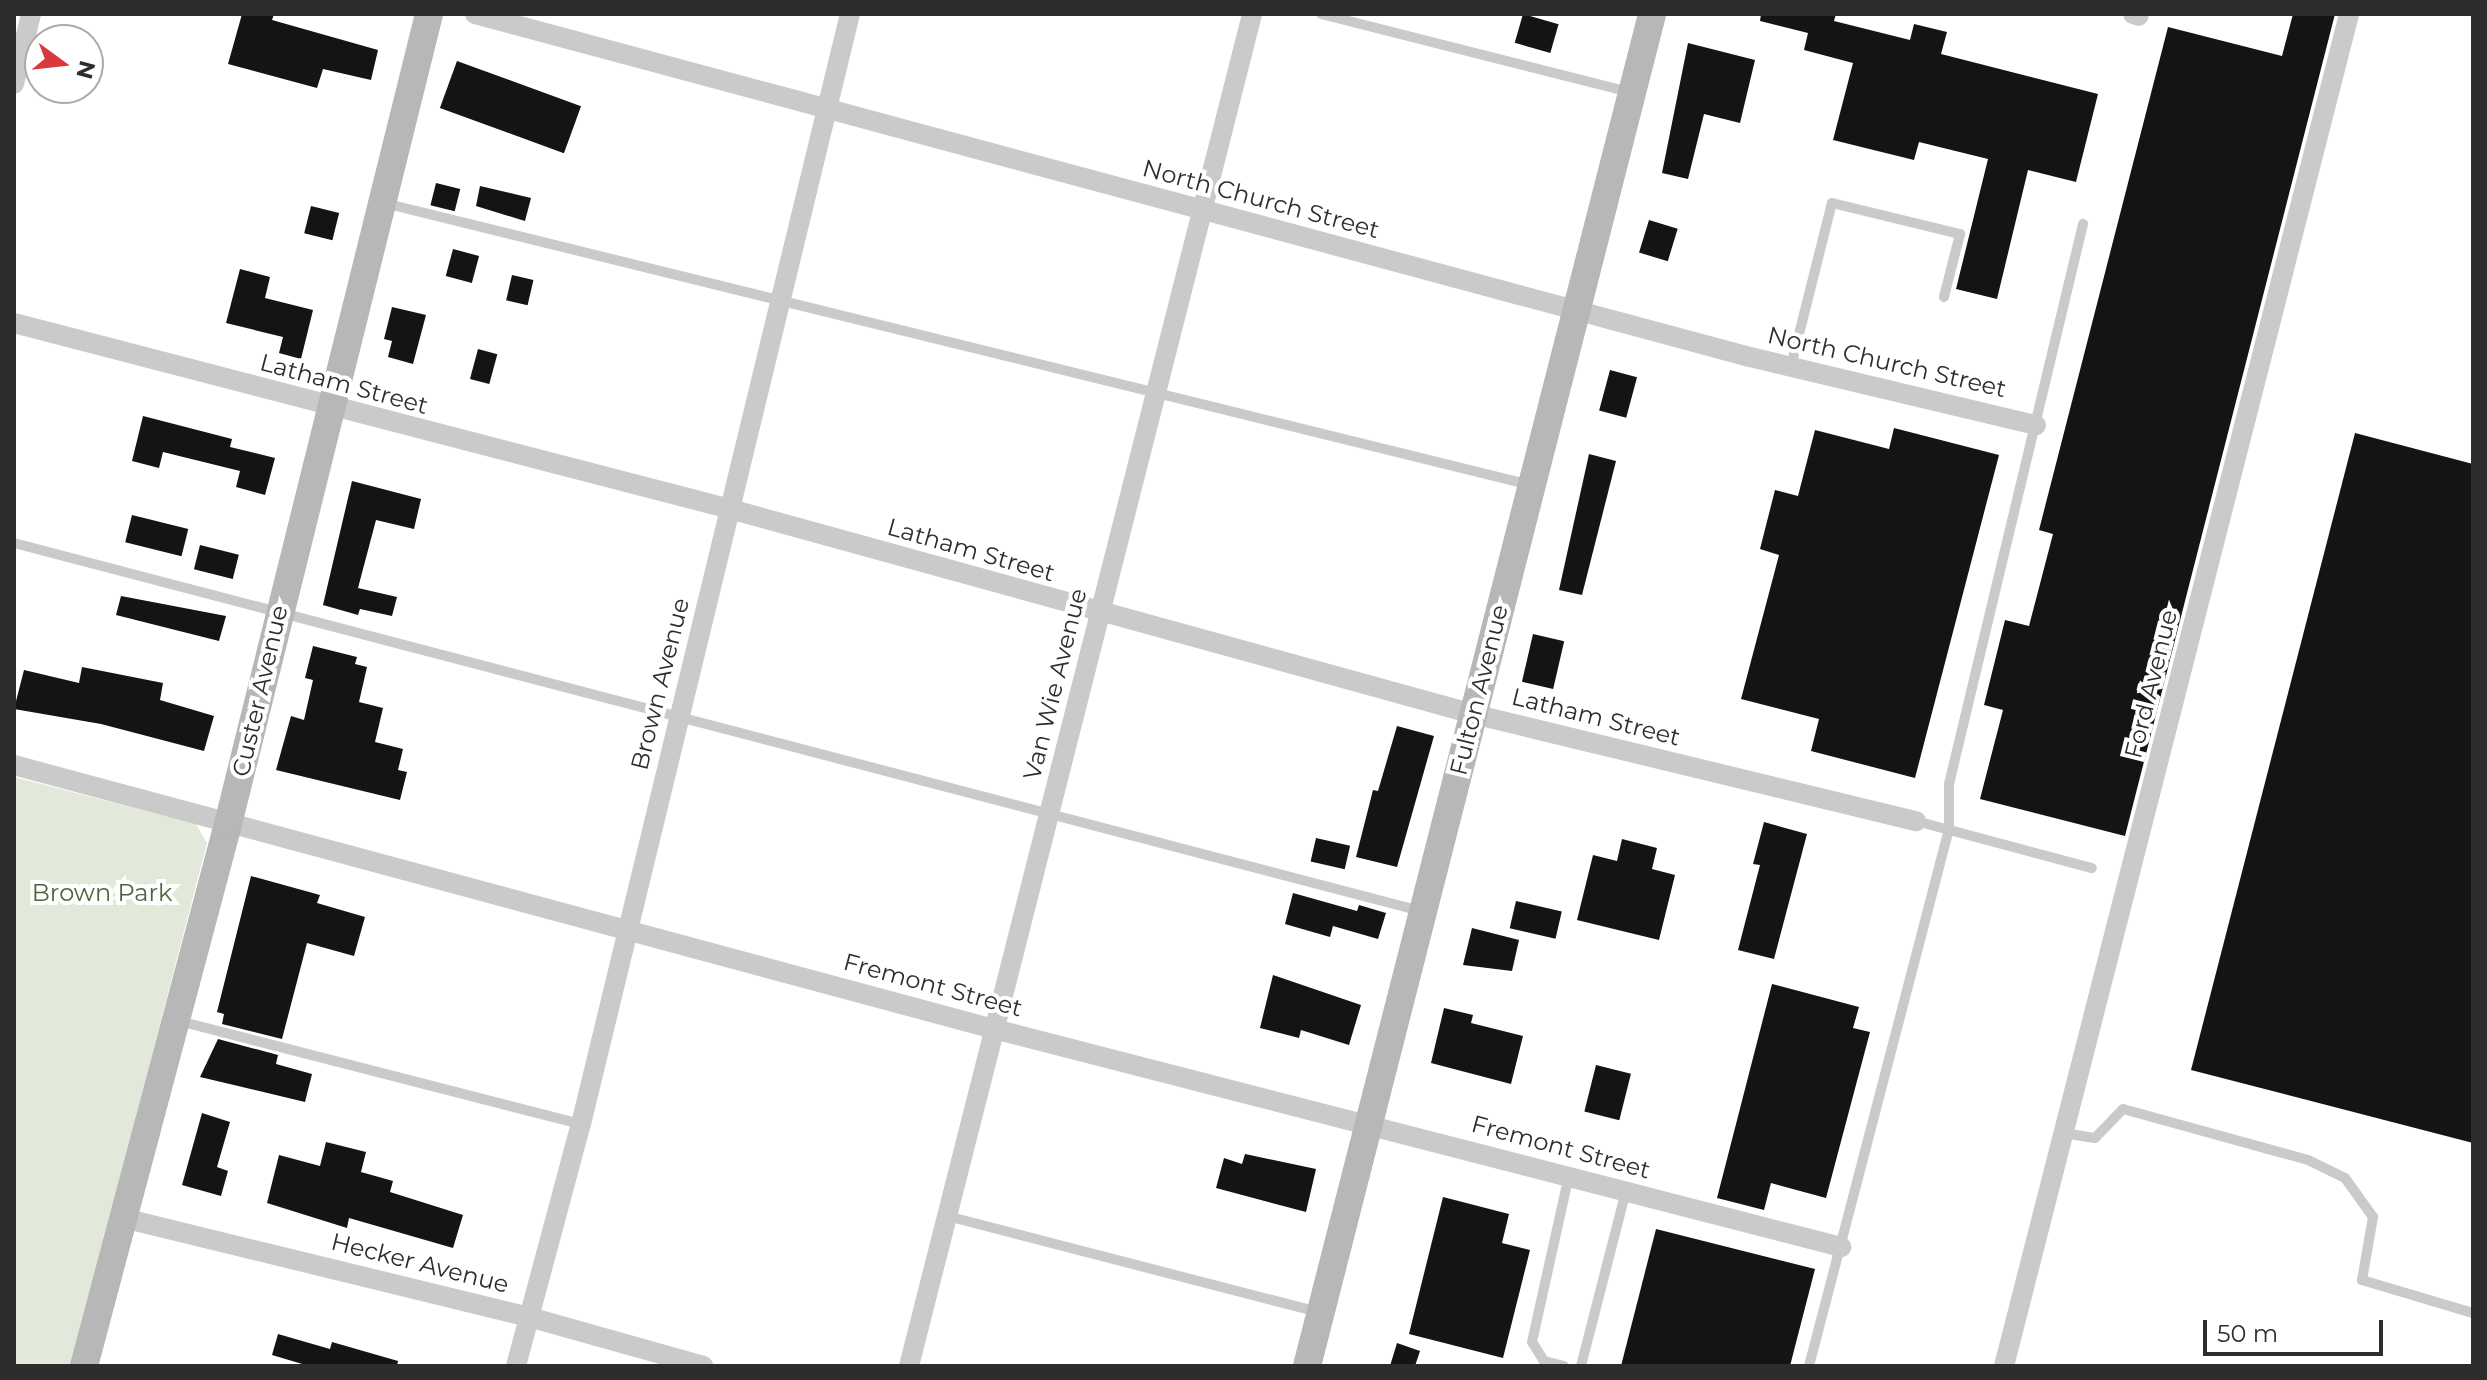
<!DOCTYPE html>
<style>
body{margin:0}
#map{position:relative;width:2487px;height:1380px;overflow:hidden;background:#fff;font-family:Montserrat,sans-serif}
div>[style]{position:absolute}
[style*='--x']{left:calc(var(--x)*1px);top:calc(var(--y)*1px);width:calc(var(--w)*1px);rotate:calc(var(--a)*1deg)}
.green>*{inset:0;background:#e2e9db}
.building>*{inset:0;background:#141414;transform-origin:0 0}
.lane>*{height:10px;margin:-5px;padding:0 5px;transform-origin:5px;border-radius:5px;background:#cacaca}
.street>*{height:20px;margin:-10px;padding:0 10px;transform-origin:10px;border-radius:10px;background:#cacaca}
.secondary>*{height:28px;margin:-14px;padding:0 14px;transform-origin:14px;border-radius:14px;background:#b7b7b7}
span{translate:-50% -50%;white-space:nowrap;text-align:center;line-height:1.15;-webkit-text-stroke:8px #fff;paint-order:stroke}
.street-label{font-size:24px;color:#2d2d2d}
.park-label{font-size:24px;color:#4d653e}
.frame{position:absolute;inset:0;border:16px solid #2d2d2d;pointer-events:none}
.north{position:absolute;left:24px;top:24px;width:80px;height:80px;box-sizing:border-box;background:#fff;border:2px solid #ababab;border-radius:50%;rotate:105deg;font-size:22px;font-weight:700;line-height:32px;text-align:center;color:#2d2d2d}
.north::after{content:'';display:block;margin:auto;width:28px;height:36px;background:#d83a3c;clip-path:polygon(50% 0,100% 100%,50% 72%,0 100%)}
.scale{position:absolute;left:2203px;top:1320px;width:180px;height:36px;box-sizing:border-box;border:4px solid #2d2d2d;border-top:0;padding-left:10px;font-size:24px;line-height:28px;white-space:nowrap;color:#2d2d2d;-webkit-text-stroke:6px #fff;paint-order:stroke}
</style>
<div id="map">
<div class="green">
<i style="clip-path:polygon(14px 777px,196px 824px,207px 843px,71px 1366px,14px 1366px)"></i>
</div>
<div class="building">
<i style="clip-path:polygon(242px 14px,274px 14px,272px 20px,378px 50px,371px 80px,323px 69px,317px 88px,228px 64px)"></i>
<i style="left:1523px;top:14px;width:37px;height:30px;rotate:16deg"></i>
<i style="clip-path:polygon(1761px 14px,1836px 14px,1834px 21px,1910px 40px,1914px 24px,1947px 32px,1941px 54px,2098px 94px,2076px 182px,2028px 170px,1997px 299px,1956px 289px,1988px 159px,1919px 142px,1914px 160px,1833px 140px,1853px 63px,1804px 50px,1808px 33px,1760px 21px)"></i>
<i style="clip-path:polygon(2293px 14px,2335px 14px,2125px 836px,1980px 799px,2003px 710px,1984px 705px,2005px 620px,2029px 626px,2053px 534px,2039px 530px,2168px 27px,2282px 56px)"></i>
<i style="clip-path:polygon(1688px 43px,1755px 60px,1740px 123px,1704px 114px,1688px 179px,1662px 173px)"></i>
<i style="left:457px;top:61px;width:132px;height:50px;rotate:20deg"></i>
<i style="left:436px;top:183px;width:25px;height:23px;rotate:14deg"></i>
<i style="clip-path:polygon(480px 186px,531px 198px,525px 221px,476px 206px)"></i>
<i style="left:311px;top:206px;width:29px;height:28px;rotate:14deg"></i>
<i style="left:1649px;top:220px;width:30px;height:34px;rotate:17deg"></i>
<i style="left:453px;top:249px;width:27px;height:28px;rotate:15deg"></i>
<i style="clip-path:polygon(240px 269px,270px 277px,265px 298px,313px 310px,301px 359px,279px 353px,283px 337px,226px 323px)"></i>
<i style="left:512px;top:275px;width:22px;height:26px;rotate:13deg"></i>
<i style="clip-path:polygon(392px 307px,426px 315px,413px 364px,388px 357px,392px 341px,384px 339px)"></i>
<i style="left:478px;top:349px;width:20px;height:31px;rotate:15deg"></i>
<i style="left:1610px;top:370px;width:28px;height:42px;rotate:15deg"></i>
<i style="clip-path:polygon(143px 416px,232px 439px,230px 447px,275px 458px,265px 495px,236px 487px,240px 471px,163px 452px,159px 468px,132px 461px)"></i>
<i style="clip-path:polygon(1894px 428px,1999px 455px,1915px 778px,1811px 751px,1819px 719px,1741px 699px,1779px 555px,1760px 549px,1775px 490px,1798px 496px,1815px 430px,1889px 449px)"></i>
<i style="clip-path:polygon(2355px 433px,2473px 464px,2473px 1143px,2191px 1070px)"></i>
<i style="clip-path:polygon(1589px 454px,1616px 461px,1582px 595px,1559px 590px)"></i>
<i style="clip-path:polygon(352px 481px,421px 499px,414px 529px,376px 520px,358px 588px,397px 597px,392px 616px,360px 609px,358px 615px,323px 605px)"></i>
<i style="left:132px;top:515px;width:58px;height:28px;rotate:14deg"></i>
<i style="left:200px;top:545px;width:40px;height:25px;rotate:14deg"></i>
<i style="clip-path:polygon(121px 596px,226px 616px,219px 641px,116px 615px)"></i>
<i style="left:1533px;top:634px;width:32px;height:49px;rotate:13deg"></i>
<i style="clip-path:polygon(313px 646px,357px 657px,355px 664px,367px 667px,359px 702px,383px 708px,375px 742px,403px 749px,398px 770px,407px 772px,400px 800px,276px 770px,291px 716px,304px 720px,313px 680px,305px 678px)"></i>
<i style="clip-path:polygon(82px 667px,163px 683px,160px 700px,214px 716px,204px 751px,101px 724px,14px 709px,24px 670px,79px 683px)"></i>
<i style="clip-path:polygon(1397px 726px,1434px 736px,1397px 867px,1356px 857px,1373px 790px,1378px 791px)"></i>
<i style="clip-path:polygon(1764px 822px,1807px 834px,1774px 959px,1738px 950px,1760px 865px,1753px 864px)"></i>
<i style="left:1316px;top:838px;width:35px;height:24px;rotate:13deg"></i>
<i style="clip-path:polygon(1622px 839px,1657px 848px,1652px 869px,1675px 875px,1659px 940px,1577px 920px,1593px 855px,1617px 861px)"></i>
<i style="clip-path:polygon(251px 876px,320px 895px,317px 903px,365px 917px,354px 956px,307px 943px,282px 1039px,222px 1024px,224px 1014px,217px 1012px)"></i>
<i style="clip-path:polygon(1293px 893px,1357px 911px,1359px 905px,1386px 913px,1378px 939px,1333px 926px,1330px 937px,1285px 924px)"></i>
<i style="left:1516px;top:901px;width:47px;height:28px;rotate:13deg"></i>
<i style="clip-path:polygon(1472px 928px,1519px 940px,1512px 971px,1463px 965px)"></i>
<i style="clip-path:polygon(1273px 975px,1361px 1005px,1349px 1045px,1301px 1030px,1299px 1038px,1260px 1028px)"></i>
<i style="clip-path:polygon(1772px 984px,1859px 1007px,1853px 1028px,1870px 1032px,1826px 1198px,1771px 1183px,1764px 1210px,1717px 1198px)"></i>
<i style="clip-path:polygon(1444px 1008px,1473px 1015px,1471px 1023px,1523px 1036px,1511px 1084px,1431px 1063px)"></i>
<i style="clip-path:polygon(218px 1039px,278px 1055px,276px 1064px,312px 1074px,305px 1102px,200px 1077px)"></i>
<i style="left:1596px;top:1065px;width:36px;height:48px;rotate:14deg"></i>
<i style="clip-path:polygon(202px 1113px,230px 1122px,217px 1167px,228px 1171px,221px 1196px,182px 1185px)"></i>
<i style="clip-path:polygon(326px 1142px,366px 1152px,361px 1172px,393px 1181px,390px 1192px,463px 1215px,453px 1248px,349px 1218px,347px 1228px,267px 1203px,279px 1155px,320px 1166px)"></i>
<i style="clip-path:polygon(1245px 1154px,1316px 1169px,1306px 1212px,1216px 1188px,1224px 1158px,1242px 1164px)"></i>
<i style="clip-path:polygon(1443px 1197px,1509px 1214px,1502px 1243px,1530px 1250px,1503px 1358px,1409px 1334px)"></i>
<i style="clip-path:polygon(1656px 1229px,1815px 1269px,1790px 1366px,1621px 1366px)"></i>
<i style="clip-path:polygon(278px 1334px,330px 1349px,332px 1342px,398px 1361px,397px 1366px,309px 1366px,272px 1355px)"></i>
<i style="clip-path:polygon(1397px 1343px,1420px 1351px,1415px 1366px,1390px 1366px)"></i>
</div>
<div class="lane">
<i style="--x:1321;--y:14;--w:319;--a:14.2"></i>
<i style="--x:384;--y:203;--w:1180;--a:13.82"></i>
<i style="--x:1791;--y:366;--w:168;--a:-75.9"></i>
<i style="--x:1832;--y:203;--w:132;--a:13.6"></i>
<i style="--x:1960;--y:234;--w:65;--a:104.3"></i>
<i style="--x:14;--y:543;--w:1454;--a:14.66"></i>
<i style="--x:1916;--y:821;--w:182;--a:15"></i>
<i style="--x:179;--y:1021;--w:415;--a:14.4"></i>
<i style="--x:2063;--y:1133;--w:32;--a:9"></i>
<i style="--x:2095;--y:1138;--w:40;--a:-46"></i>
<i style="--x:2123;--y:1109;--w:192;--a:15.4"></i>
<i style="--x:2308;--y:1160;--w:41;--a:25.9"></i>
<i style="--x:2345;--y:1178;--w:48;--a:54.3"></i>
<i style="--x:2373;--y:1217;--w:64;--a:99.9"></i>
<i style="--x:2362;--y:1280;--w:116;--a:16.6"></i>
<i style="--x:947;--y:1216;--w:383;--a:14.5"></i>
<i style="--x:1564;--y:1366;--w:21;--a:-166"></i>
<i style="--x:1544;--y:1361;--w:22;--a:-122"></i>
<i style="--x:1532;--y:1342;--w:171;--a:-77.5"></i>
<i style="--x:1581;--y:1366;--w:181;--a:-75.6"></i>
<i style="--x:1809;--y:1366;--w:555;--a:-75.39"></i>
<i style="--x:1949;--y:829;--w:45;--a:-90"></i>
<i style="--x:1949;--y:784;--w:576;--a:-76.54"></i>
</div>
<div class="street">
<i style="--x:475;--y:14;--w:1320;--a:15.06"></i>
<i style="--x:1750;--y:357;--w:294;--a:13.4"></i>
<i style="--x:2133;--y:14;--w:6;--a:18"></i>
<i style="--x:14;--y:84;--w:72;--a:-76.3"></i>
<i style="--x:14;--y:323;--w:740;--a:14.56"></i>
<i style="--x:730;--y:509;--w:771;--a:15.42"></i>
<i style="--x:1473;--y:714;--w:456;--a:13.6"></i>
<i style="--x:14;--y:765;--w:1015;--a:15.08"></i>
<i style="--x:994;--y:1029;--w:875;--a:14.43"></i>
<i style="--x:123;--y:1218;--w:418;--a:13.7"></i>
<i style="--x:529;--y:1317;--w:181;--a:15.7"></i>
<i style="--x:516;--y:1366;--w:251;--a:-75"></i>
<i style="--x:581;--y:1124;--w:1142;--a:-76.38"></i>
<i style="--x:909;--y:1366;--w:1395;--a:-75.76"></i>
<i style="--x:2004;--y:1366;--w:1395;--a:-75.68"></i>
</div>
<div class="secondary">
<i style="--x:84;--y:1366;--w:561;--a:-75.12"></i>
<i style="--x:228;--y:824;--w:835;--a:-76.06"></i>
<i style="--x:1307;--y:1366;--w:1395;--a:-75.68"></i>
</div>
<div class="street-label">
<span style="left:1261px;top:199px;rotate:15deg">North Church Street</span>
<span style="left:1887px;top:362px;rotate:13deg">North Church Street</span>
<span style="left:344px;top:384px;rotate:15deg">Latham Street</span>
<span style="left:971px;top:550px;rotate:16deg">Latham Street</span>
<span style="left:660px;top:684px;rotate:-76deg">Brown Avenue</span>
<span style="left:1055px;top:684px;rotate:-76deg">Van Wie Avenue</span>
<span style="left:2151px;top:684px;rotate:-76deg">Ford Avenue</span>
<span style="left:1479px;top:690px;rotate:-76deg">Fulton Avenue</span>
<span style="left:260px;top:691px;rotate:-77deg">Custer Avenue</span>
<span style="left:1596px;top:717px;rotate:14deg">Latham Street</span>
<span style="left:933px;top:985px;rotate:15deg">Fremont Street</span>
<span style="left:1561px;top:1147px;rotate:15deg">Fremont Street</span>
<span style="left:420px;top:1263px;rotate:14deg">Hecker Avenue</span>
</div>
<div class="park-label">
<span style="left:102px;top:893px">Brown Park</span>
</div>
<div class="frame"></div>
<div class="north">N</div>
<div class="scale">50 m</div>
</div>
